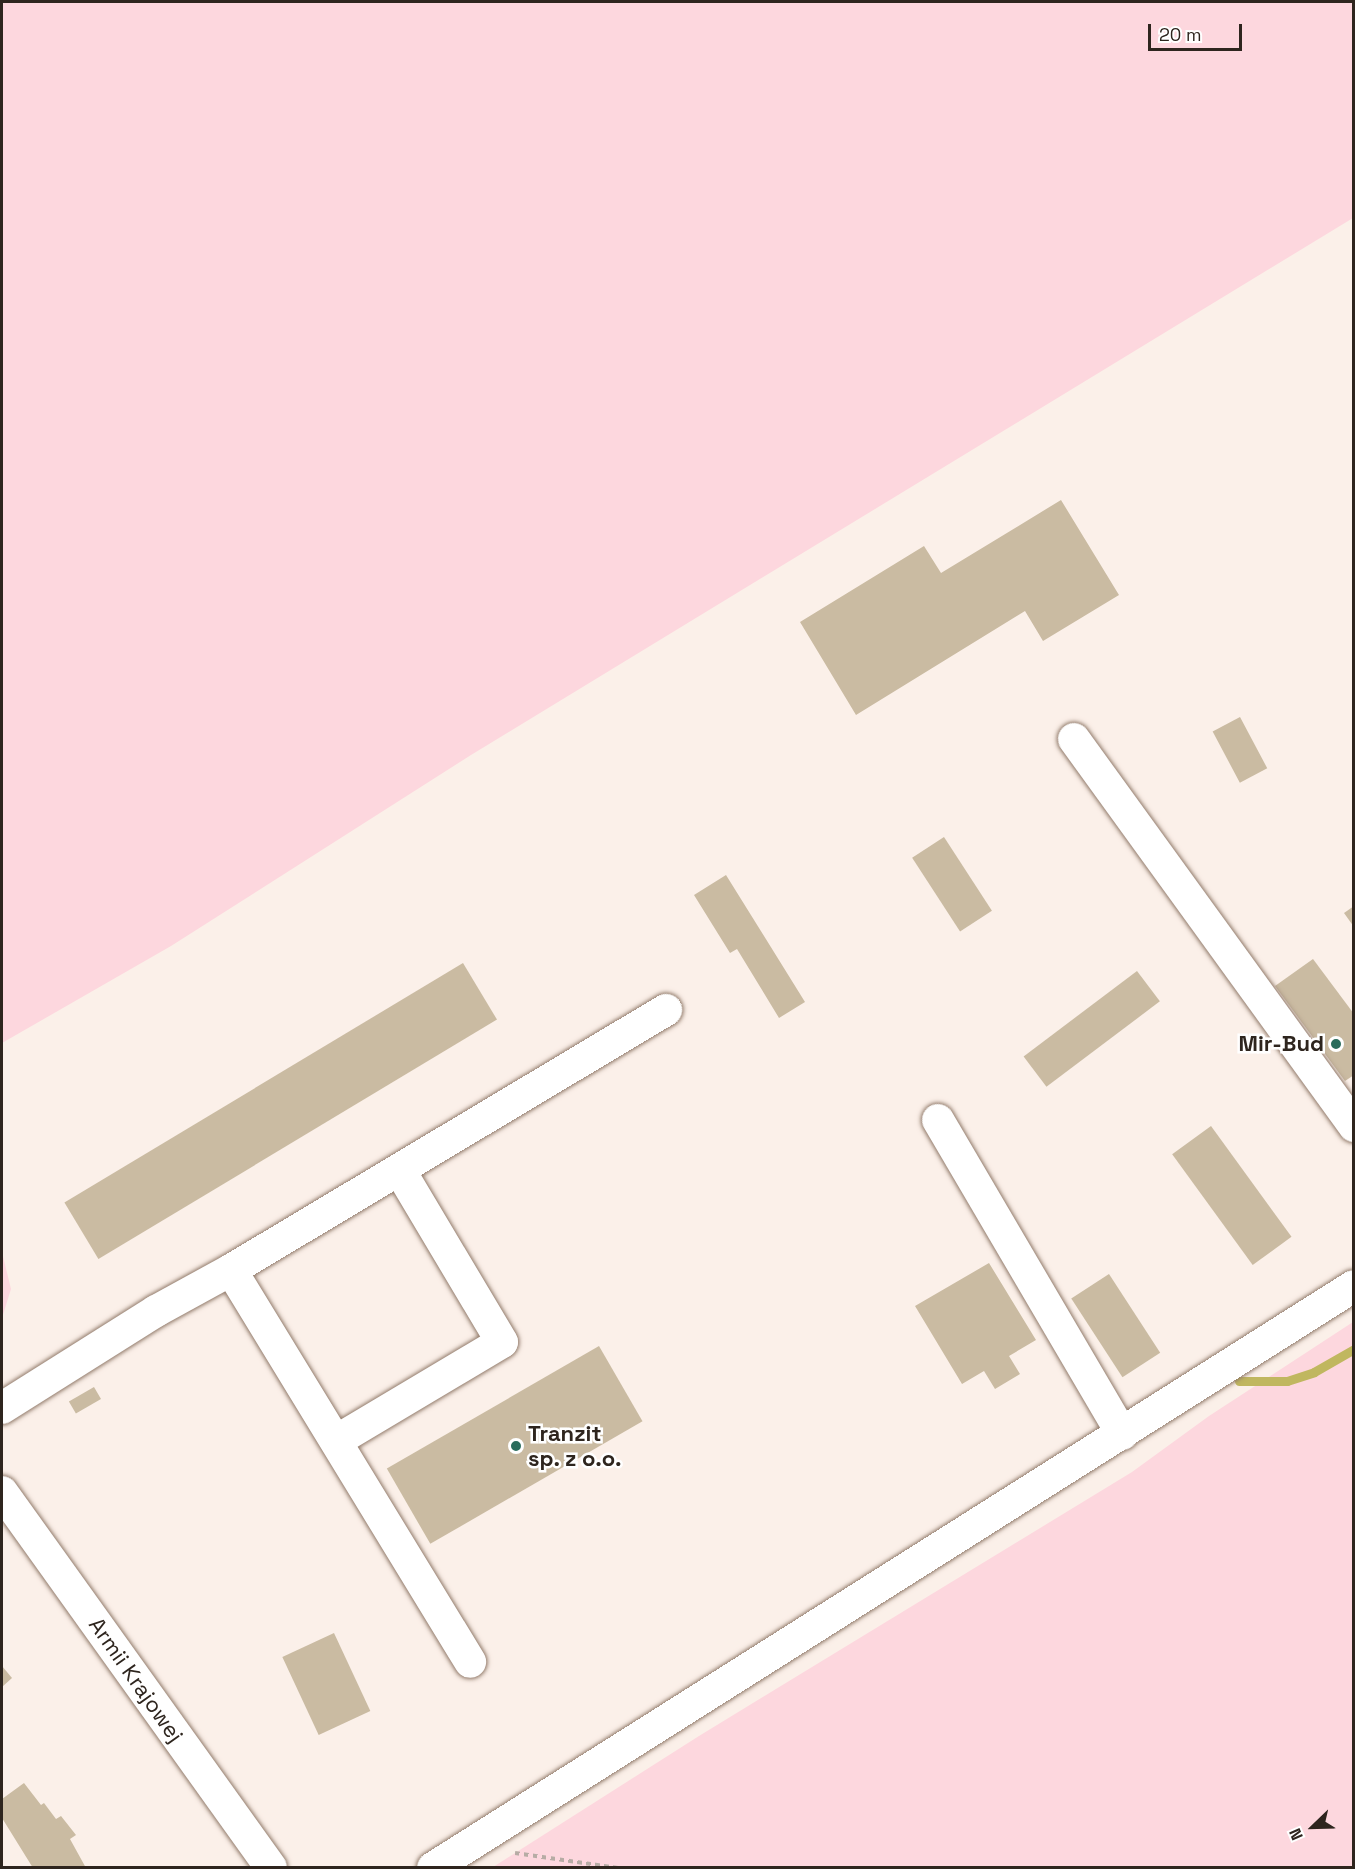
<!DOCTYPE html>
<style>
body{margin:0}
#map{position:relative;width:1355px;height:1869px;overflow:hidden;background:#fbf0e9;font-family:"Space Grotesk",sans-serif}
div>[style]{position:absolute}
[style*='--x']{left:calc(var(--x)*1px);top:calc(var(--y)*1px);width:calc(var(--w)*1px);rotate:calc(var(--a)*1deg)}
.green>*{inset:0;background:#fdd7de}
.stream>*{height:9px;margin:-4.5px;padding:0 4.5px;transform-origin:4.5px;border-radius:4.5px;background:#c0b75f}
.building>*{inset:0;background:#cabba2;transform-origin:0 0}
.path>*{height:4px;margin-top:-2px;transform-origin:0;background:repeating-linear-gradient(90deg,#b7aca5 0 4.5px,transparent 0 9px)}
.roads{filter:drop-shadow(0 0 2px #927b6b) drop-shadow(0 0 2px #927b6b)}
.minor>*{height:32px;margin:-16px;padding:0 16px;transform-origin:16px;border-radius:16px;background:#fff}
.dots>*{width:16px;height:16px;translate:-50% -50%;box-sizing:border-box;border:3px solid #fff;border-radius:50%}
span{translate:-50% -50%;white-space:nowrap;text-align:center;line-height:1.15;-webkit-text-stroke:5px #fff;paint-order:stroke}
.poi-label{font-size:22px;color:#2e251e;font-weight:700}
.right{translate:-100% -50%;text-align:right}
.left{translate:0 -50%;text-align:left}
.street-label{font-size:22px;color:#2e251e}
.frame{position:absolute;inset:0;border:3px solid #2e251e;pointer-events:none}
.north{position:absolute;left:1283px;top:1797px;width:60px;height:60px;-webkit-text-stroke:4px #fff;paint-order:stroke;rotate:247deg;font-size:16px;font-weight:700;line-height:24px;text-align:center;color:#2e251e}
.north::after{content:'';display:block;margin:auto;width:21px;height:27px;background:#2e251e;clip-path:polygon(50% 0,100% 100%,50% 72%,0 100%)}
.scale{position:absolute;left:1148px;top:24px;width:94px;height:27px;box-sizing:border-box;border:3px solid #2e251e;border-top:0;padding-left:8px;font-size:18px;line-height:21px;white-space:nowrap;color:#2e251e;-webkit-text-stroke:4px #fff;paint-order:stroke}
</style>
<div id="map">
<div class="green">
<i style="clip-path:polygon(2px 2px,1353px 2px,1353px 218px,471px 755px,171px 946px,2px 1043px)"></i>
<i style="clip-path:polygon(2px 1252px,11px 1289px,2px 1318px)"></i>
<i style="clip-path:polygon(1353px 1322px,1353px 1867px,493px 1867px,699px 1736px,1132px 1472px,1209px 1416px)"></i>
</div>
<div class="stream">
<i style="--x:1239;--y:1381;--w:48;--a:0"></i>
<i style="--x:1287;--y:1381;--w:28;--a:-18"></i>
<i style="--x:1314;--y:1372;--w:46;--a:-29.9"></i>
</div>
<div class="building">
<i style="clip-path:polygon(1061px 500px,1119px 595px,1043px 641px,1025px 611px,856px 715px,800px 622px,924px 546px,941px 573px)"></i>
<i style="left:1240px;top:717px;width:58px;height:31px;rotate:62deg"></i>
<i style="left:944px;top:837px;width:88px;height:38px;rotate:57deg"></i>
<i style="clip-path:polygon(726px 875px,805px 1002px,779px 1018px,737px 949px,730px 953px,694px 895px)"></i>
<i style="clip-path:polygon(1354px 906px,1354px 927px,1344px 913px)"></i>
<i style="clip-path:polygon(1313px 959px,1354px 1014px,1354px 1075px,1345px 1081px,1275px 986px)"></i>
<i style="left:463px;top:963px;width:66px;height:465px;rotate:59deg"></i>
<i style="left:1137px;top:971px;width:38px;height:142px;rotate:53deg"></i>
<i style="left:1211px;top:1126px;width:137px;height:48px;rotate:54deg"></i>
<i style="clip-path:polygon(989px 1263px,1036px 1340px,1009px 1356px,1020px 1374px,995px 1389px,984px 1371px,962px 1384px,915px 1306px)"></i>
<i style="left:1109px;top:1274px;width:94px;height:45px;rotate:57deg"></i>
<i style="left:599px;top:1346px;width:87px;height:245px;rotate:60deg"></i>
<i style="left:94px;top:1387px;width:14px;height:29px;rotate:60deg"></i>
<i style="left:334px;top:1633px;width:86px;height:57px;rotate:65deg"></i>
<i style="clip-path:polygon(2px 1666px,12px 1678px,2px 1687px)"></i>
<i style="clip-path:polygon(24px 1783px,41px 1805px,44px 1803px,56px 1819px,61px 1816px,76px 1835px,70px 1839px,86px 1868px,33px 1868px,2px 1818px,2px 1799px)"></i>
</div>
<div class="path">
<i style="--x:515;--y:1853;--w:104;--a:8.3"></i>
</div>
<div class="roads">
<div class="minor">
<i style="--x:1074;--y:739;--w:478;--a:54.1"></i>
<i style="--x:938;--y:1120;--w:364;--a:59.6"></i>
<i style="--x:231;--y:1270;--w:507;--a:-30.87"></i>
<i style="--x:2;--y:1408;--w:182;--a:-32.2"></i>
<i style="--x:156;--y:1311;--w:85;--a:-28.7"></i>
<i style="--x:231;--y:1270;--w:459;--a:58.6"></i>
<i style="--x:336;--y:1441;--w:193;--a:-30.8"></i>
<i style="--x:502;--y:1342;--w:199;--a:-120.8"></i>
<i style="--x:2;--y:1492;--w:462;--a:54.4"></i>
<i style="--x:433;--y:1868;--w:1089;--a:-32.29"></i>
</div>
</div>
<div class="dots">
<i style="left:1336px;top:1044px;background:#296c5c"></i>
<i style="left:516px;top:1446px;background:#296c5c"></i>
</div>
<div class="poi-label">
<span class="right" style="left:1324px;top:1044px">Mir-Bud</span>
<span class="left" style="left:528px;top:1446px">Tranzit<br>sp. z o.o.</span>
</div>
<div class="street-label">
<span style="left:136px;top:1680px;rotate:55deg">Armii Krajowej</span>
</div>
<div class="frame"></div>
<div class="north">N</div>
<div class="scale">20 m</div>
</div>
